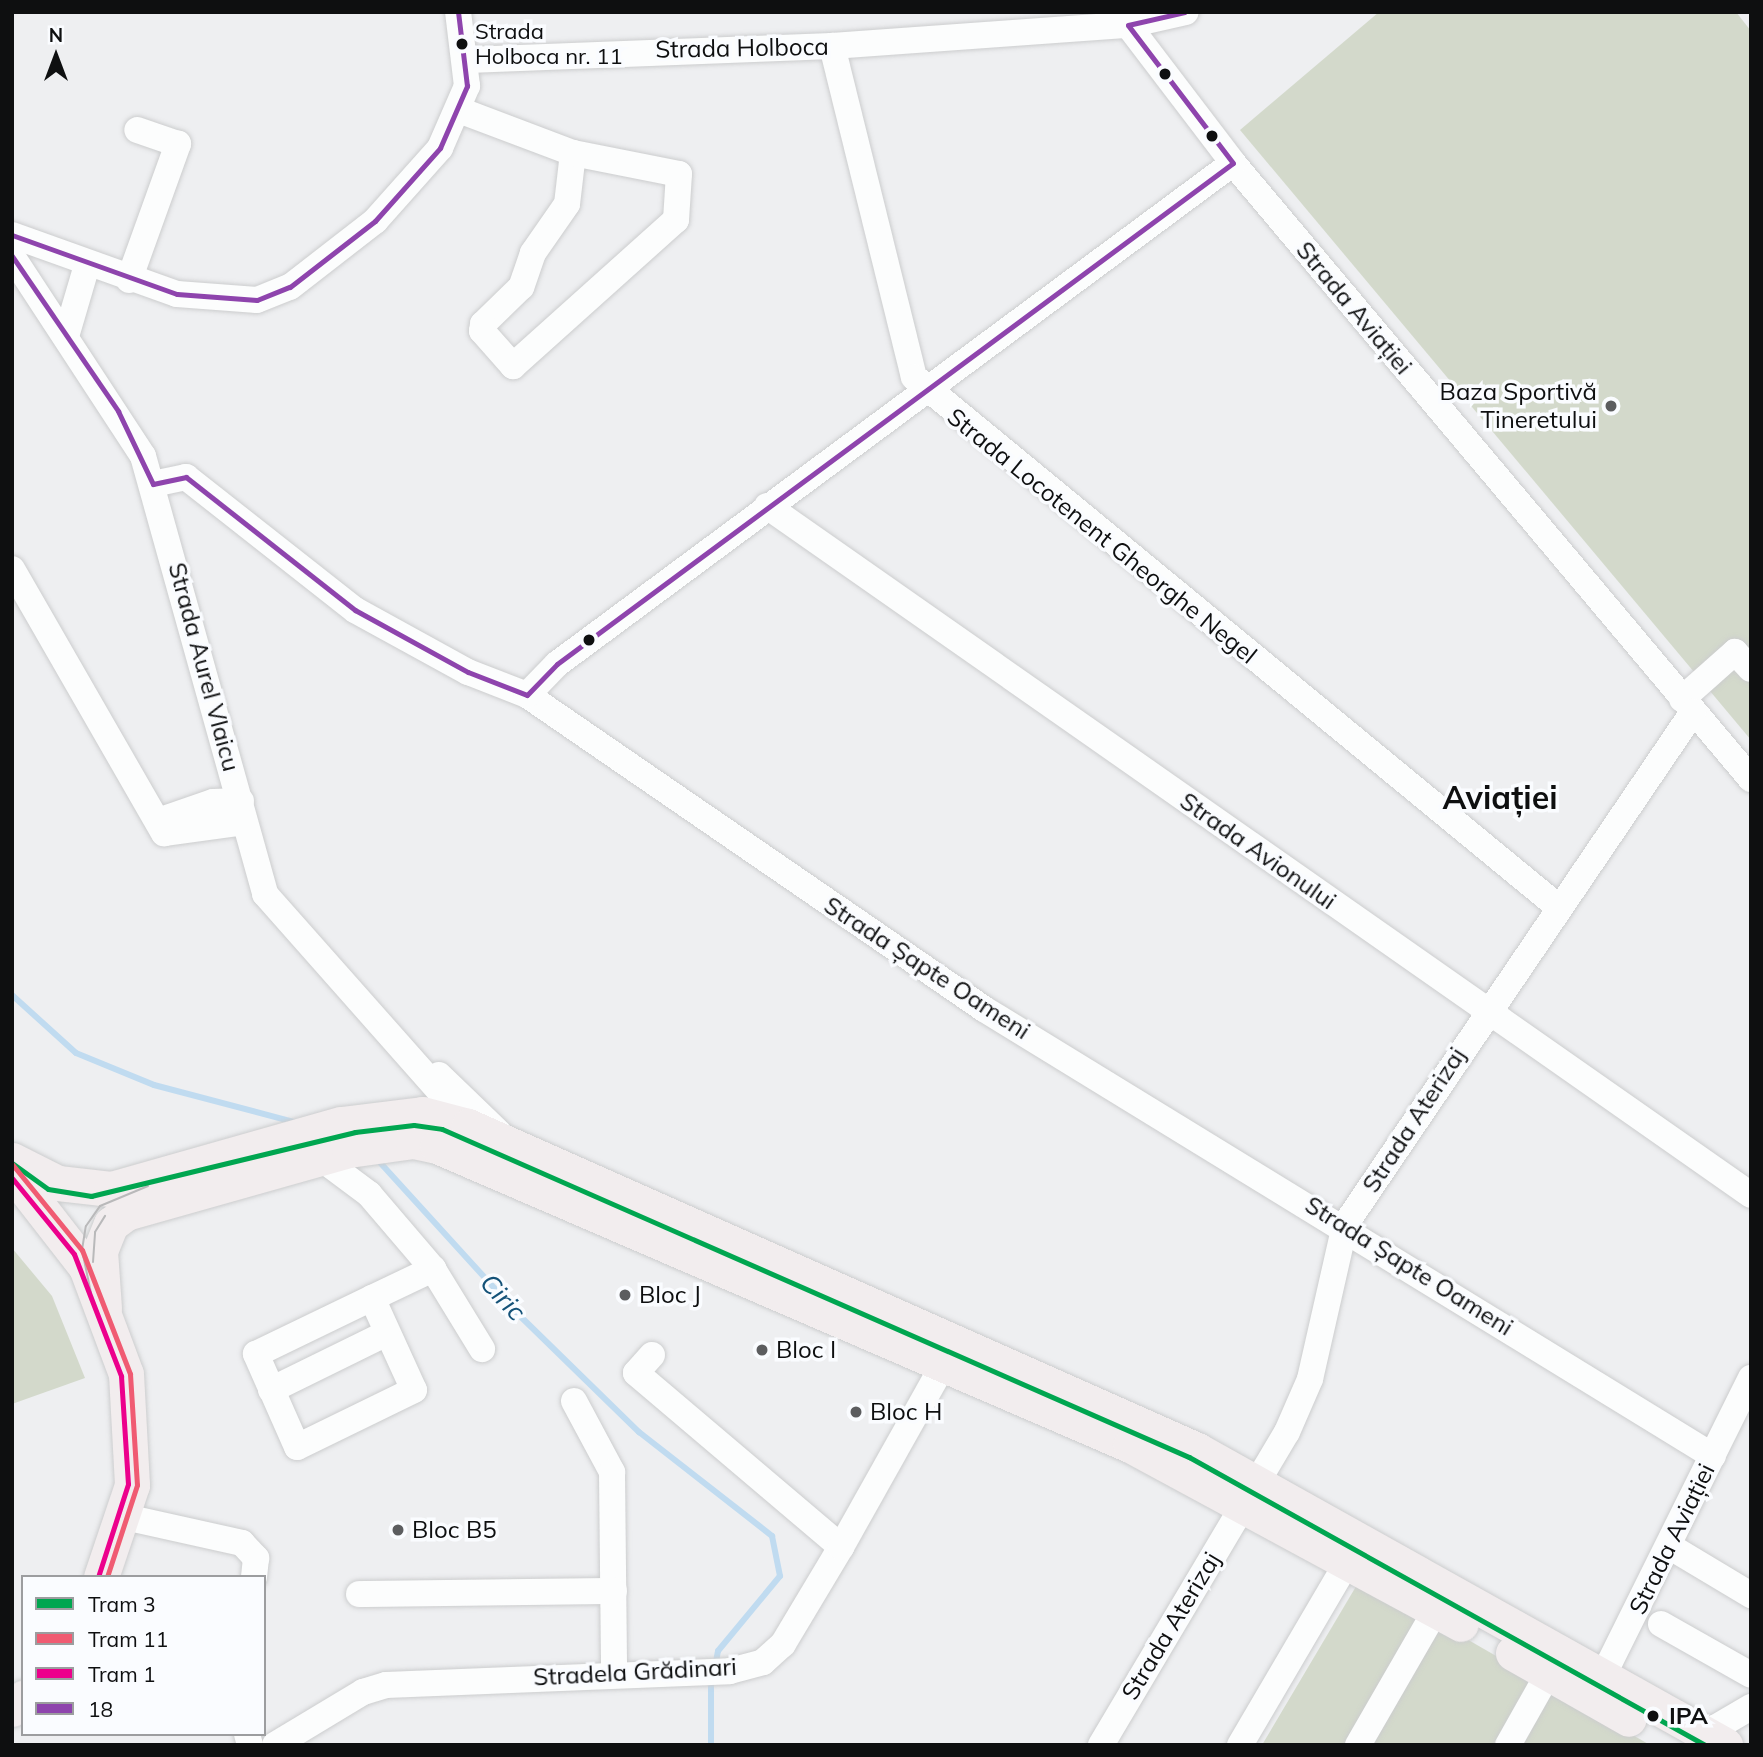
<!DOCTYPE html>
<meta charset="utf-8">
<style>
body{margin:0}
#map{position:relative;width:1763px;height:1757px;overflow:hidden;background:#eeeff1;font-family:Mulish,sans-serif}
div>[style]{position:absolute}
[style*='--x']{left:calc(var(--x)*1px);top:calc(var(--y)*1px);width:calc(var(--w)*1px);rotate:calc(var(--a)*1deg)}
.green>*{inset:0;background:#d3d9cb}
.stream>*{height:6px;margin:-3px;padding:0 3px;transform-origin:3px;border-radius:3px;background:#c0dbf0}
.roads{filter:drop-shadow(0 0 2px #cccdce) drop-shadow(0 0 2px #cccdce)}
.minor>*{height:26px;margin:-13px;padding:0 13px;transform-origin:13px;border-radius:13px;background:#fcfdfd}
.major>*{height:35px;margin:-17.5px;padding:0 17.5px;transform-origin:17.5px;border-radius:17.5px;background:#f2edee}
.tram>*{height:2px;margin:-1px;padding:0 1px;transform-origin:1px;border-radius:1px;background:#b9b9ba}
.bus-1>*{height:5px;margin:-2.5px;padding:0 2.5px;transform-origin:2.5px;border-radius:2.5px;background:#8e44ad}
.tram-1>*{height:5px;margin:-2.5px;padding:0 2.5px;transform-origin:2.5px;border-radius:2.5px;background:#00a650}
.tram-2>*{height:5px;margin:-2.5px;padding:0 2.5px;transform-origin:2.5px;border-radius:2.5px;background:#f05b72}
.tram-3>*{height:5px;margin:-2.5px;padding:0 2.5px;transform-origin:2.5px;border-radius:2.5px;background:#ec008c}
.dots>*{width:19px;height:19px;translate:-50% -50%;box-sizing:border-box;border:4px solid #fafcff;border-radius:50%}
span{translate:-50% -50%;white-space:nowrap;text-align:center;line-height:1.15;-webkit-text-stroke:7px #fafcff;paint-order:stroke}
.bus-label{font-size:22px;color:#0e0f10}
.left{translate:0 -50%;text-align:left}
.street-label{font-size:24px;color:#0e0f10}
.poi-label{font-size:24px;color:#0e0f10}
.right{translate:-100% -50%;text-align:right}
.stop-label{font-size:24px;color:#0e0f10;font-weight:700}
.water-label{font-size:26px;color:#145278;font-style:italic}
.district-label{font-size:32px;color:#0e0f10;font-weight:700}
.frame{position:absolute;inset:0;border:14px solid #0e0f10;pointer-events:none}
.legend{position:absolute;left:21px;top:1575px;width:245px;height:161px;box-sizing:border-box;background:#fafcff;border:2px solid #9c9d9f;margin:0;padding:9px 12px;list-style:none;font-size:21px;color:#0e0f10}
.legend li{display:flex;align-items:center;gap:14px;height:35px}
.legend b{width:35px;border:2px solid #9c9d9f}
.north{position:absolute;left:21px;top:21px;width:70px;height:70px;-webkit-text-stroke:5px #fafcff;paint-order:stroke;rotate:0deg;font-size:19px;font-weight:700;line-height:28px;text-align:center;color:#0e0f10}
.north::after{content:'';display:block;margin:auto;width:24px;height:32px;background:#0e0f10;clip-path:polygon(50% 0,100% 100%,50% 72%,0 100%)}
</style>
<div id="map">
<div class="green">
<i style="clip-path:polygon(1379px 12px,1736px 12px,1751px 31px,1751px 740px,1240px 130px)"></i>
<i style="clip-path:polygon(12px 1248px,52px 1296px,85px 1378px,12px 1404px)"></i>
<i style="clip-path:polygon(1361px 1578px,1650px 1745px,1262px 1745px)"></i>
</div>
<div class="stream">
<i style="--x:12;--y:995;--w:86;--a:42.2"></i>
<i style="--x:76;--y:1053;--w:84;--a:22.3"></i>
<i style="--x:154;--y:1085;--w:149;--a:14.8"></i>
<i style="--x:375;--y:1157;--w:214;--a:47.7"></i>
<i style="--x:519;--y:1315;--w:168;--a:44.3"></i>
<i style="--x:639;--y:1432;--w:169;--a:38"></i>
<i style="--x:772;--y:1536;--w:41;--a:78.7"></i>
<i style="--x:780;--y:1576;--w:97;--a:129.6"></i>
<i style="--x:718;--y:1651;--w:15;--a:101"></i>
<i style="--x:711;--y:1745;--w:65;--a:-90"></i>
</div>
<div class="roads">
<div class="minor">
<i style="--x:1128;--y:25;--w:173;--a:52.7"></i>
<i style="--x:1233;--y:163;--w:805;--a:49.94"></i>
<i style="--x:832;--y:46;--w:341;--a:76.1"></i>
<i style="--x:914;--y:377;--w:833;--a:39.44"></i>
<i style="--x:468;--y:60;--w:364;--a:-2.2"></i>
<i style="--x:832;--y:46;--w:297;--a:-4.1"></i>
<i style="--x:1128;--y:25;--w:59;--a:-12.6"></i>
<i style="--x:459;--y:110;--w:122;--a:20.7"></i>
<i style="--x:573;--y:153;--w:51;--a:96.7"></i>
<i style="--x:567;--y:204;--w:60;--a:124.8"></i>
<i style="--x:533;--y:253;--w:36;--a:109"></i>
<i style="--x:521;--y:287;--w:53;--a:135.8"></i>
<i style="--x:483;--y:324;--w:7;--a:98"></i>
<i style="--x:482;--y:331;--w:47;--a:48.5"></i>
<i style="--x:513;--y:366;--w:219;--a:-41.9"></i>
<i style="--x:676;--y:220;--w:46;--a:-86.3"></i>
<i style="--x:679;--y:174;--w:108;--a:-168.8"></i>
<i style="--x:12;--y:235;--w:175;--a:19.7"></i>
<i style="--x:177;--y:294;--w:80;--a:4.3"></i>
<i style="--x:257;--y:300;--w:35;--a:-22"></i>
<i style="--x:290;--y:287;--w:108;--a:-37.8"></i>
<i style="--x:375;--y:221;--w:98;--a:-48.3"></i>
<i style="--x:440;--y:148;--w:68;--a:-66.5"></i>
<i style="--x:467;--y:86;--w:75;--a:-96.9"></i>
<i style="--x:12;--y:256;--w:239;--a:56.8"></i>
<i style="--x:143;--y:456;--w:455;--a:74.4"></i>
<i style="--x:265;--y:894;--w:264;--a:48.5"></i>
<i style="--x:440;--y:1092;--w:18;--a:68"></i>
<i style="--x:447;--y:1109;--w:26;--a:106"></i>
<i style="--x:129;--y:280;--w:145;--a:-70.2"></i>
<i style="--x:178;--y:144;--w:43;--a:-161.1"></i>
<i style="--x:67;--y:333;--w:71;--a:-73.6"></i>
<i style="--x:153;--y:484;--w:34;--a:-12"></i>
<i style="--x:186;--y:477;--w:215;--a:38.2"></i>
<i style="--x:355;--y:610;--w:129;--a:28.8"></i>
<i style="--x:468;--y:672;--w:63;--a:21.3"></i>
<i style="--x:527;--y:695;--w:554;--a:34.49"></i>
<i style="--x:984;--y:1009;--w:855;--a:31.52"></i>
<i style="--x:767;--y:506;--w:1201;--a:35"></i>
<i style="--x:12;--y:569;--w:305;--a:60.1"></i>
<i style="--x:164;--y:833;--w:81;--a:-7.8"></i>
<i style="--x:527;--y:695;--w:43;--a:-45.9"></i>
<i style="--x:557;--y:664;--w:841;--a:-36.54"></i>
<i style="--x:1682;--y:699;--w:71;--a:-41.6"></i>
<i style="--x:1735;--y:652;--w:23;--a:47"></i>
<i style="--x:158;--y:821;--w:58;--a:-19.1"></i>
<i style="--x:213;--y:802;--w:28;--a:-2"></i>
<i style="--x:439;--y:1075;--w:83;--a:44"></i>
<i style="--x:310;--y:1150;--w:74;--a:36.7"></i>
<i style="--x:369;--y:1194;--w:99;--a:49.5"></i>
<i style="--x:433;--y:1269;--w:94;--a:58.5"></i>
<i style="--x:372;--y:1298;--w:101;--a:65.5"></i>
<i style="--x:414;--y:1390;--w:130;--a:154"></i>
<i style="--x:297;--y:1447;--w:102;--a:-113.8"></i>
<i style="--x:256;--y:1354;--w:129;--a:-25.8"></i>
<i style="--x:372;--y:1298;--w:68;--a:-25.4"></i>
<i style="--x:652;--y:1355;--w:24;--a:132"></i>
<i style="--x:636;--y:1373;--w:269;--a:40.3"></i>
<i style="--x:271;--y:1390;--w:129;--a:-26.2"></i>
<i style="--x:574;--y:1401;--w:81;--a:61.8"></i>
<i style="--x:612;--y:1472;--w:200;--a:89.4"></i>
<i style="--x:125;--y:1517;--w:120;--a:12.5"></i>
<i style="--x:242;--y:1543;--w:21;--a:47"></i>
<i style="--x:256;--y:1558;--w:19;--a:96"></i>
<i style="--x:1669;--y:1546;--w:96;--a:30.9"></i>
<i style="--x:359;--y:1594;--w:255;--a:-0.7"></i>
<i style="--x:1661;--y:1624;--w:103;--a:29.5"></i>
<i style="--x:1594;--y:1694;--w:353;--a:-63.6"></i>
<i style="--x:247;--y:1734;--w:11;--a:75"></i>
<i style="--x:275;--y:1745;--w:103;--a:-31.1"></i>
<i style="--x:363;--y:1692;--w:24;--a:-17"></i>
<i style="--x:386;--y:1685;--w:344;--a:-2.3"></i>
<i style="--x:730;--y:1671;--w:34;--a:-15"></i>
<i style="--x:763;--y:1662;--w:27;--a:-42"></i>
<i style="--x:783;--y:1644;--w:113;--a:-59.1"></i>
<i style="--x:841;--y:1547;--w:227;--a:-60.7"></i>
<i style="--x:1101;--y:1745;--w:364;--a:-59.3"></i>
<i style="--x:1287;--y:1432;--w:58;--a:-66.5"></i>
<i style="--x:1310;--y:1379;--w:158;--a:-77.2"></i>
<i style="--x:1345;--y:1225;--w:620;--a:-55.85"></i>
<i style="--x:1240;--y:1745;--w:229;--a:-59.6"></i>
<i style="--x:1358;--y:1745;--w:172;--a:-60"></i>
<i style="--x:1508;--y:1745;--w:100;--a:-60.6"></i>
<i style="--x:1705;--y:1745;--w:20;--a:-60"></i>
<i style="--x:1715;--y:1728;--w:42;--a:-30.3"></i>
</div>
<div class="major">
<i style="--x:12;--y:1160;--w:51;--a:26.6"></i>
<i style="--x:58;--y:1183;--w:53;--a:6.5"></i>
<i style="--x:111;--y:1189;--w:239;--a:-15.8"></i>
<i style="--x:341;--y:1124;--w:82;--a:-7"></i>
<i style="--x:422;--y:1114;--w:48;--a:14.6"></i>
<i style="--x:468;--y:1126;--w:798;--a:23.96"></i>
<i style="--x:1197;--y:1450;--w:605;--a:29.19"></i>
<i style="--x:12;--y:1172;--w:120;--a:52.1"></i>
<i style="--x:86;--y:1267;--w:114;--a:69.5"></i>
<i style="--x:126;--y:1374;--w:111;--a:86.9"></i>
<i style="--x:132;--y:1485;--w:97;--a:108.6"></i>
<i style="--x:104;--y:1308;--w:57;--a:-94"></i>
<i style="--x:100;--y:1251;--w:29;--a:-68"></i>
<i style="--x:111;--y:1224;--w:19;--a:-36"></i>
<i style="--x:126;--y:1213;--w:232;--a:-15.8"></i>
<i style="--x:349;--y:1150;--w:65;--a:-8"></i>
<i style="--x:413;--y:1141;--w:25;--a:12"></i>
<i style="--x:437;--y:1146;--w:755;--a:23.34"></i>
<i style="--x:1130;--y:1445;--w:376;--a:28.4"></i>
<i style="--x:1513;--y:1653;--w:133;--a:29.6"></i>
<i style="--x:12;--y:1709;--w:16;--a:-45"></i>
</div>
</div>
<div class="tram">
<i style="--x:93;--y:1262;--w:30;--a:-86"></i>
<i style="--x:95;--y:1232;--w:19;--a:-58"></i>
<i style="--x:91;--y:1293;--w:44;--a:-101.8"></i>
<i style="--x:82;--y:1250;--w:24;--a:-81"></i>
<i style="--x:86;--y:1226;--w:24;--a:-55"></i>
<i style="--x:100;--y:1206;--w:52;--a:-22.6"></i>
</div>
<div class="bus-1">
<i style="--x:12;--y:235;--w:175;--a:19.7"></i>
<i style="--x:177;--y:294;--w:80;--a:4.3"></i>
<i style="--x:257;--y:300;--w:35;--a:-22"></i>
<i style="--x:290;--y:287;--w:108;--a:-37.8"></i>
<i style="--x:375;--y:221;--w:98;--a:-48.3"></i>
<i style="--x:440;--y:148;--w:68;--a:-66.5"></i>
<i style="--x:467;--y:86;--w:75;--a:-96.9"></i>
<i style="--x:12;--y:256;--w:188;--a:55.6"></i>
<i style="--x:118;--y:411;--w:81;--a:64.4"></i>
<i style="--x:153;--y:484;--w:34;--a:-12"></i>
<i style="--x:186;--y:477;--w:215;--a:38.2"></i>
<i style="--x:355;--y:610;--w:129;--a:28.8"></i>
<i style="--x:468;--y:672;--w:63;--a:21.3"></i>
<i style="--x:527;--y:695;--w:43;--a:-45.9"></i>
<i style="--x:557;--y:664;--w:841;--a:-36.54"></i>
<i style="--x:1233;--y:163;--w:173;--a:-127.3"></i>
<i style="--x:1128;--y:25;--w:58;--a:-12.8"></i>
</div>
<div class="tram-1">
<i style="--x:12;--y:1163;--w:44;--a:35.8"></i>
<i style="--x:48;--y:1189;--w:44;--a:9.2"></i>
<i style="--x:91;--y:1196;--w:272;--a:-13.6"></i>
<i style="--x:355;--y:1132;--w:59;--a:-6.8"></i>
<i style="--x:414;--y:1125;--w:28;--a:8"></i>
<i style="--x:442;--y:1129;--w:816;--a:23.71"></i>
<i style="--x:1189;--y:1457;--w:591;--a:29.17"></i>
</div>
<div class="tram-2">
<i style="--x:12;--y:1164;--w:111;--a:50.9"></i>
<i style="--x:82;--y:1250;--w:133;--a:68.8"></i>
<i style="--x:130;--y:1374;--w:111;--a:86.4"></i>
<i style="--x:137;--y:1485;--w:97;--a:108.1"></i>
</div>
<div class="tram-3">
<i style="--x:12;--y:1178;--w:98;--a:50.8"></i>
<i style="--x:74;--y:1254;--w:131;--a:68.9"></i>
<i style="--x:121;--y:1376;--w:108;--a:86.3"></i>
<i style="--x:128;--y:1484;--w:95;--a:107.9"></i>
</div>
<div class="dots">
<i style="left:462px;top:44px;background:#0e0f10"></i>
<i style="left:1165px;top:74px;background:#0e0f10"></i>
<i style="left:1212px;top:136px;background:#0e0f10"></i>
<i style="left:1611px;top:406px;background:#5c5d5f"></i>
<i style="left:589px;top:640px;background:#0e0f10"></i>
<i style="left:625px;top:1295px;background:#5c5d5f"></i>
<i style="left:762px;top:1350px;background:#5c5d5f"></i>
<i style="left:856px;top:1412px;background:#5c5d5f"></i>
<i style="left:398px;top:1530px;background:#5c5d5f"></i>
<i style="left:1653px;top:1716px;background:#0e0f10"></i>
</div>
<div class="bus-label">
<span class="left" style="left:475px;top:44px">Strada<br>Holboca nr. 11</span>
</div>
<div class="street-label">
<span style="left:742px;top:48px;rotate:-1deg">Strada Holboca</span>
<span style="left:1354px;top:308px;rotate:50deg">Strada Aviației</span>
<span style="left:1102px;top:536px;rotate:39deg">Strada Locotenent Gheorghe Negel</span>
<span style="left:204px;top:667px;rotate:75deg">Strada Aurel Vlaicu</span>
<span style="left:1258px;top:851px;rotate:35deg">Strada Avionului</span>
<span style="left:927px;top:968px;rotate:33deg">Strada Șapte Oameni</span>
<span style="left:1414px;top:1120px;rotate:-57deg">Strada Aterizaj</span>
<span style="left:1409px;top:1266px;rotate:32deg">Strada Șapte Oameni</span>
<span style="left:1672px;top:1539px;rotate:-64deg">Strada Aviației</span>
<span style="left:1171px;top:1626px;rotate:-59deg">Strada Aterizaj</span>
<span style="left:635px;top:1672px;rotate:-3deg">Stradela Grădinari</span>
</div>
<div class="poi-label">
<span class="right" style="left:1597px;top:406px">Baza Sportivă<br>Tineretului</span>
<span class="left" style="left:639px;top:1295px">Bloc J</span>
<span class="left" style="left:776px;top:1350px">Bloc I</span>
<span class="left" style="left:870px;top:1412px">Bloc H</span>
<span class="left" style="left:412px;top:1530px">Bloc B5</span>
</div>
<div class="stop-label">
<span class="left" style="left:1669px;top:1716px">IPA</span>
</div>
<div class="water-label">
<span style="left:503px;top:1297px;rotate:47deg">Ciric</span>
</div>
<div class="district-label">
<span style="left:1500px;top:797px">Aviației</span>
</div>
<div class="frame"></div>
<ul class="legend">
<li><b style="height:9px;background:#00a650"></b>Tram 3</li>
<li><b style="height:9px;background:#f05b72"></b>Tram 11</li>
<li><b style="height:9px;background:#ec008c"></b>Tram 1</li>
<li><b style="height:9px;background:#8e44ad"></b>18</li>
</ul>
<div class="north">N</div>
</div>
